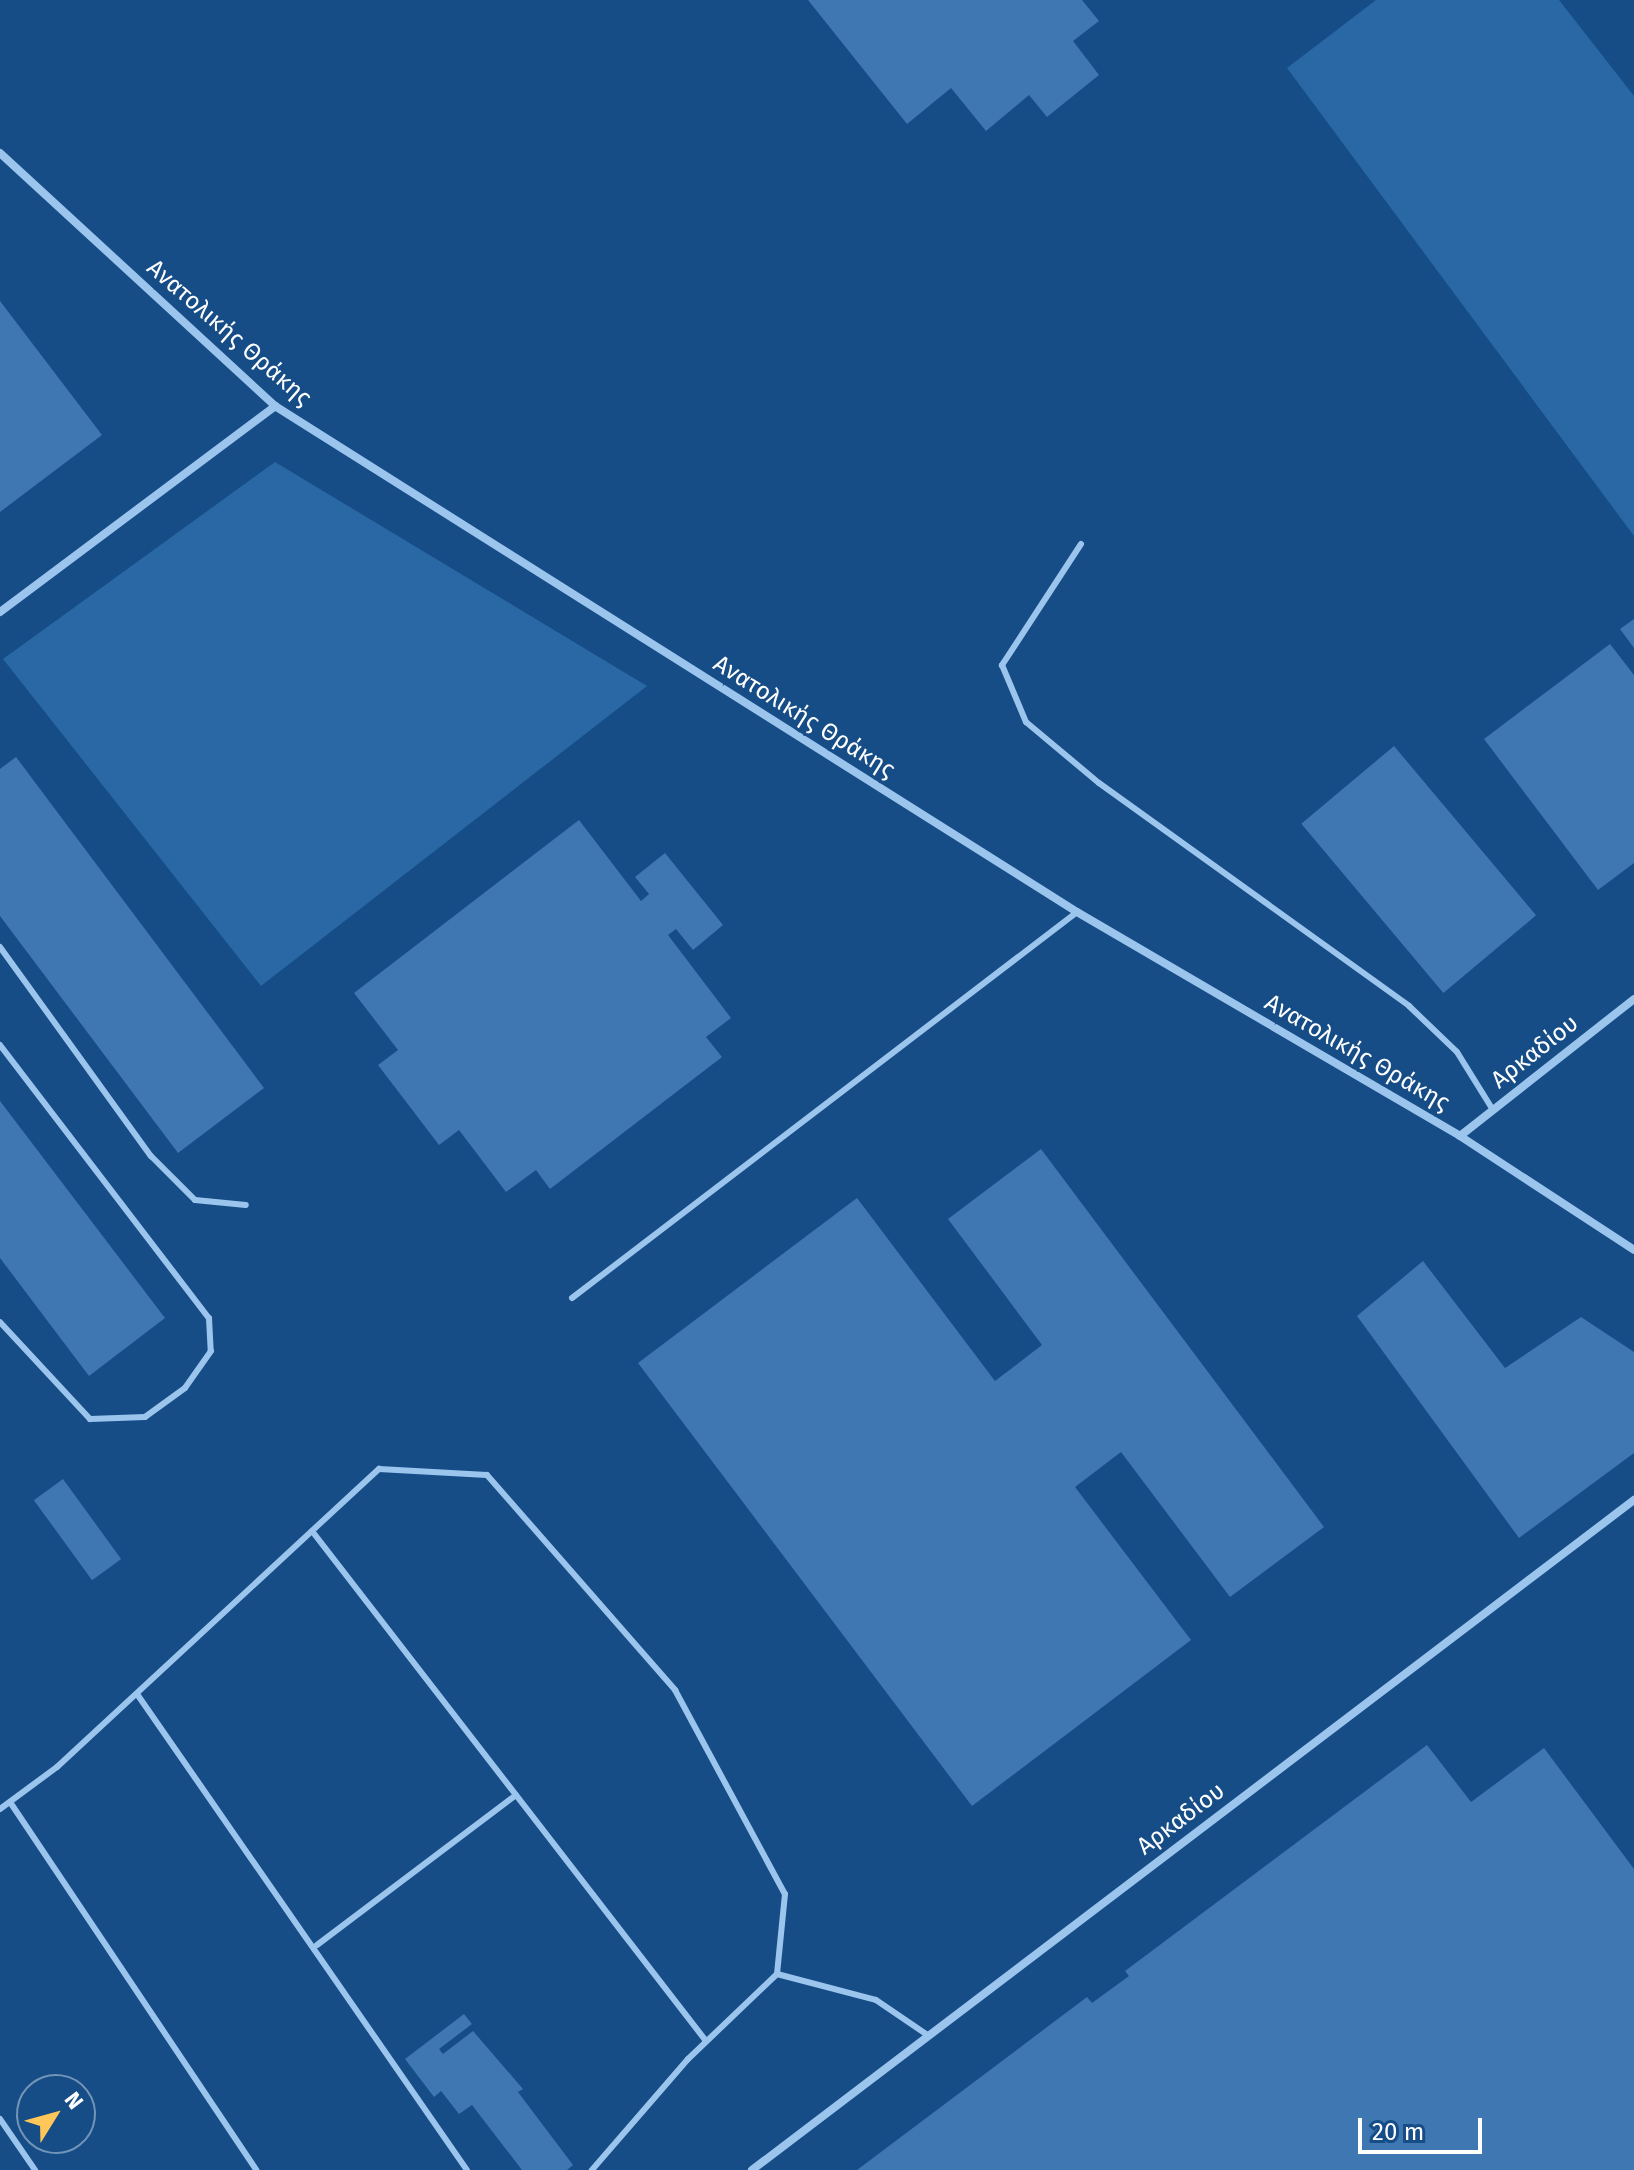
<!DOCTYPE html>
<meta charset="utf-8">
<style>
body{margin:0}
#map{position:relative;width:1634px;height:2170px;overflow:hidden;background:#164d87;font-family:"Fira Sans",sans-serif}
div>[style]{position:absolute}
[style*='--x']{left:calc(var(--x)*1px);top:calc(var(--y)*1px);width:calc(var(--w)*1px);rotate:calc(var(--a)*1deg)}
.green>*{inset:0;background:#2967a5}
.building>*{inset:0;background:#3e77b1;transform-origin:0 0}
.lane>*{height:6px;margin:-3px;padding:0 3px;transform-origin:3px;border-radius:3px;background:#9cc5ee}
.street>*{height:8px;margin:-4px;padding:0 4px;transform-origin:4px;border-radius:4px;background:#9cc5ee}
span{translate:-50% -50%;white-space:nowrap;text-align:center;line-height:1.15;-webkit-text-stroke:6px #164d87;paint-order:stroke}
.street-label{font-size:24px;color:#fff}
.north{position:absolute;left:16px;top:2074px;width:80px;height:80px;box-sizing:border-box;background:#164d87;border:2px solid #7394b7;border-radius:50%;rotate:53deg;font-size:22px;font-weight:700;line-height:32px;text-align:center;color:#fff}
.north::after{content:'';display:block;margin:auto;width:28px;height:36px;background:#ffc759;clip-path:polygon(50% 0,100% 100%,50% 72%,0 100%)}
.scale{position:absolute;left:1358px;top:2118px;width:124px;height:36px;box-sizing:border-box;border:4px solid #fff;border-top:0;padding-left:10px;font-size:24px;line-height:28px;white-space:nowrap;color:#fff;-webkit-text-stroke:6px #164d87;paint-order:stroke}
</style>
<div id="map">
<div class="green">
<i style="clip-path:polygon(1376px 0,1559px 0,1634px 96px,1634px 536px,1287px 68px)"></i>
<i style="clip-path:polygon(275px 462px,647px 686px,261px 986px,3px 659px)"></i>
</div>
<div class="building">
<i style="clip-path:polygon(808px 0,1082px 0,1099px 21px,1073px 41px,1099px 75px,1047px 117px,1029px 95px,986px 131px,951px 88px,907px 124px)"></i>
<i style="clip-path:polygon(0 301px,102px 435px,0 512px)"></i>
<i style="clip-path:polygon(1634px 619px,1634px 648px,1620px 629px)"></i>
<i style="clip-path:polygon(1610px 644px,1634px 675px,1634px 863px,1598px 890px,1484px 739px)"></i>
<i style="left:1394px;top:746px;width:221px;height:121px;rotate:50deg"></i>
<i style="clip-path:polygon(16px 757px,264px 1088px,178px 1153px,0 916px,0 769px)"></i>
<i style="clip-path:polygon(579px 820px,641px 901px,649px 894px,635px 877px,665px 853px,723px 925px,693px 950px,676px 929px,668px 935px,731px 1018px,706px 1037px,722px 1057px,550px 1189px,536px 1170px,506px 1192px,459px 1130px,439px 1145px,378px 1065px,398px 1050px,354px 993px)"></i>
<i style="clip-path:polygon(0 1101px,165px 1318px,89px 1376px,0 1258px)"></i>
<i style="clip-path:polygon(1041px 1149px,1324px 1527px,1230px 1597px,1121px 1452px,1075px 1487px,1191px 1640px,972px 1806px,638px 1363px,857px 1198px,995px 1381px,1042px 1345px,948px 1219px)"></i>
<i style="clip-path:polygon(1423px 1261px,1505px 1368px,1581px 1317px,1634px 1352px,1634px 1453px,1519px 1538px,1357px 1316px)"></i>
<i style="left:63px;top:1479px;width:99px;height:36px;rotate:54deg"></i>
<i style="clip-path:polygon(1427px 1745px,1471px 1802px,1544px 1748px,1634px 1869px,1634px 2170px,857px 2170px,1087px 1997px,1092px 2003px,1129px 1976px,1125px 1971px)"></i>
<i style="clip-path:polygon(464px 2014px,472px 2024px,439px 2049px,443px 2054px,473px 2031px,523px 2089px,518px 2092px,573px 2165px,567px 2170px,522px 2170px,472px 2105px,459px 2114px,441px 2091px,434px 2097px,405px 2059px)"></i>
</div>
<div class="lane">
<i style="--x:1081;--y:544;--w:145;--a:123.1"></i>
<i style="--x:1002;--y:665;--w:62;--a:67.2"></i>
<i style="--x:1026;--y:722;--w:95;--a:39.9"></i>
<i style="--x:1099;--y:783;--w:382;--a:35.7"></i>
<i style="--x:1409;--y:1006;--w:66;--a:43.8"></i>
<i style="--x:1457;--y:1052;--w:68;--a:58.2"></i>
<i style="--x:0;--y:947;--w:258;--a:54.2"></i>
<i style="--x:151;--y:1156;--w:62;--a:45"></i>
<i style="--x:195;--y:1200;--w:51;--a:5.6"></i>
<i style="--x:0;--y:1045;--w:344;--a:52.6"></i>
<i style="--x:209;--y:1318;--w:33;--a:87"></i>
<i style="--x:211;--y:1351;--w:45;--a:125.1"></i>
<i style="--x:185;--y:1388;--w:49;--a:144.1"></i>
<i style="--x:145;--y:1417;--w:55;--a:177.9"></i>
<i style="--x:90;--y:1419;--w:132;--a:-132.9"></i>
<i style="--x:572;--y:1298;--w:636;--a:-37.39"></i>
<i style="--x:312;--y:1531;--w:644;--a:52.31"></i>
<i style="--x:137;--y:1694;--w:579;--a:55.27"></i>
<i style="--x:10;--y:1802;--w:443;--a:56.2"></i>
<i style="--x:0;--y:1809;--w:71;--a:-36.4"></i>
<i style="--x:57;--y:1767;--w:439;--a:-42.8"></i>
<i style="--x:379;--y:1469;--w:108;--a:3.2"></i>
<i style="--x:487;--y:1475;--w:286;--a:48.8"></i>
<i style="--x:675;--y:1690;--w:232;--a:61.7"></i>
<i style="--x:785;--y:1894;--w:80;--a:95.7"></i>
<i style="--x:777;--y:1974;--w:123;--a:136.3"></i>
<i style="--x:688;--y:2059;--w:147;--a:130.9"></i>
<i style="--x:317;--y:1945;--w:249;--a:-37"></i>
<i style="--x:777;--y:1974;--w:102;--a:14.7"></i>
<i style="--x:876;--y:2000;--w:64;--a:34.2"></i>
<i style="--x:0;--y:2119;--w:62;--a:55.5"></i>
</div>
<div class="street">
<i style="--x:0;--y:153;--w:374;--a:42.6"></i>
<i style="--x:275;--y:406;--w:948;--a:32.25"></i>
<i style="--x:1077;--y:912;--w:444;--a:30.3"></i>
<i style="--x:1460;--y:1136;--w:208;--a:33.2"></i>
<i style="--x:0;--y:612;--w:344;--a:-36.8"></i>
<i style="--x:1460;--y:1136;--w:221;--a:-38.2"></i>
<i style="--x:752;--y:2170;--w:1108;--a:-37.22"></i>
</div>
<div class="street-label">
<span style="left:229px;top:333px;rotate:41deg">Ανατολικής Θράκης</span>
<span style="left:804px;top:717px;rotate:32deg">Ανατολικής Θράκης</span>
<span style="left:1535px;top:1052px;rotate:-38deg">Αρκαδίου</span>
<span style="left:1357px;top:1053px;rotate:30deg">Ανατολικής Θράκης</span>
<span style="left:1181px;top:1819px;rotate:-37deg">Αρκαδίου</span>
</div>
<div class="north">N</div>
<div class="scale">20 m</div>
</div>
